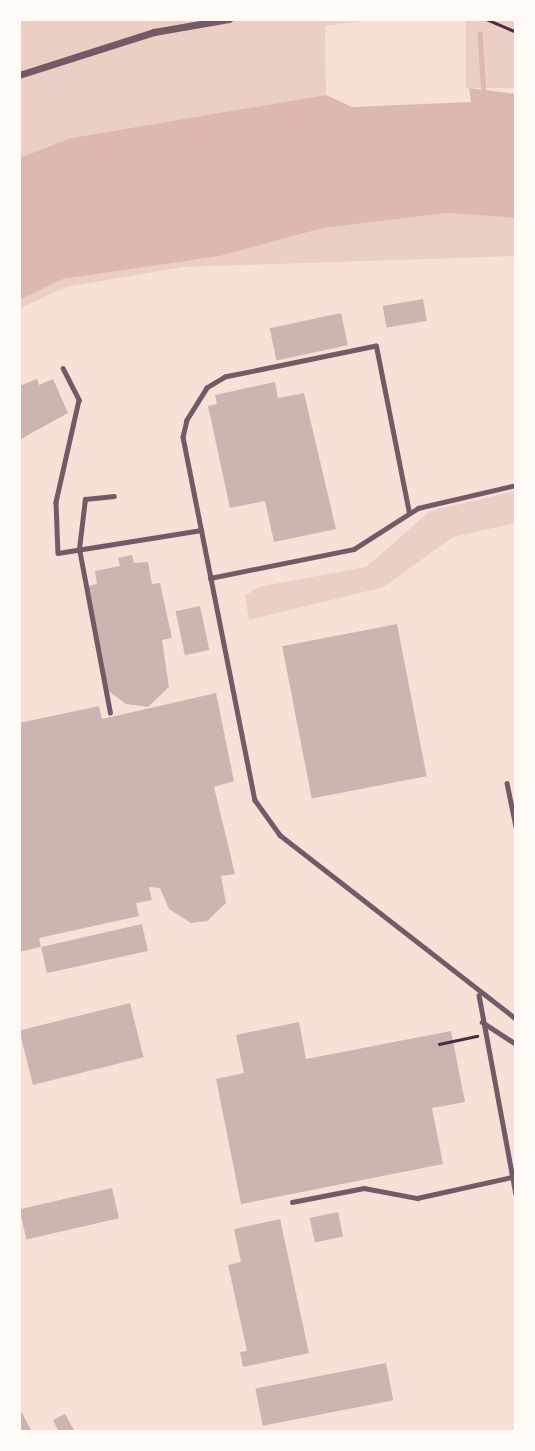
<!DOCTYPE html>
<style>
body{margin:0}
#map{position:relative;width:535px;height:1451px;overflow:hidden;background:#f7e1d7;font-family:Ubuntu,sans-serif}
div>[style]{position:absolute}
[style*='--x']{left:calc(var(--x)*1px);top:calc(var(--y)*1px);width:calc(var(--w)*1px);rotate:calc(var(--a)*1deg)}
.green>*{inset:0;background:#ebcfc5;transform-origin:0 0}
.water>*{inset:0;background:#dcb8b0}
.stream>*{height:4.5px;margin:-2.25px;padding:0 2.25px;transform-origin:2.25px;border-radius:2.25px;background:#dcb8b0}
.building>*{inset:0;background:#ccb4b1;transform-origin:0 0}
.path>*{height:2.5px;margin:-1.25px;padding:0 1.25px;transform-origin:1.25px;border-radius:1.25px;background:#4a2c40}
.service>*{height:4.5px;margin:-2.25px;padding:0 2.25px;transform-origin:2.25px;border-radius:2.25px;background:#755966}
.minor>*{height:7px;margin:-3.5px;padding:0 3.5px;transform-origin:3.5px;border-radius:3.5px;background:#755966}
span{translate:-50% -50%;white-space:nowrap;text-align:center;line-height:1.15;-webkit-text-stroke:6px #fffaf5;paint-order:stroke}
.frame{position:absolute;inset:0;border:21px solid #fffaf5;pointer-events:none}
</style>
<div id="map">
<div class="green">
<i style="clip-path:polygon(19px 19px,378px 19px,325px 26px,326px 95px,71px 138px,19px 158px)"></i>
<i style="left:466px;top:19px;width:50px;height:69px"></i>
<i style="clip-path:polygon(448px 213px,516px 218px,516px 256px,183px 267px,66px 287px,19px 309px,19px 300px,63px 279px,220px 256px,323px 228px)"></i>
<i style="clip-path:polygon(516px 491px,516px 523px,453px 537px,384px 587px,249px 620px,245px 596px,258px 587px,366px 567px,430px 511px)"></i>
</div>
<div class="water">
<i style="clip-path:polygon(469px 88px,516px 94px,516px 218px,448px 213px,323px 228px,220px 256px,63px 279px,19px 300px,19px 158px,71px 138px,326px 95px,352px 107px,471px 102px)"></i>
</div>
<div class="stream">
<i style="--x:480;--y:33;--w:62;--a:86.3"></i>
</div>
<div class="building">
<i style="left:423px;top:299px;width:22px;height:41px;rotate:80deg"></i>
<i style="left:341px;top:313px;width:33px;height:73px;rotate:78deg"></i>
<i style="clip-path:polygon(37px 379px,39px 385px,53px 379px,68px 413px,19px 440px,19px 386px)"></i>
<i style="clip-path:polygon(275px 382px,278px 398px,304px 393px,336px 529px,274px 542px,265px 501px,230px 508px,208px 406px,217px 404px,215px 395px)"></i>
<i style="clip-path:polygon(132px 555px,134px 563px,148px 562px,152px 584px,160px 583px,172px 638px,162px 640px,169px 687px,148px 707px,126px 704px,107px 690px,88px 586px,97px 584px,95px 571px,120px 566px,118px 558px)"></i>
<i style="left:200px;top:606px;width:45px;height:25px;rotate:78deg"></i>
<i style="left:397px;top:624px;width:155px;height:117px;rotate:79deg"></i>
<i style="clip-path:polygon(216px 693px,234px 781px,214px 787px,235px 874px,221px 876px,226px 903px,207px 921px,191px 923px,169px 909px,160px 888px,149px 887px,152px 900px,136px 903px,139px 916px,39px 938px,41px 947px,142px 924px,148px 951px,47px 973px,41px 947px,19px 952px,19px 723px,99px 706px,102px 719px)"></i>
<i style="left:130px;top:1003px;width:56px;height:114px;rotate:76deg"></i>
<i style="clip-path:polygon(299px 1022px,306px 1059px,451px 1031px,465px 1102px,432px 1108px,443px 1164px,241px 1204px,216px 1079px,244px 1073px,236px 1035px)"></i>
<i style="left:112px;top:1188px;width:31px;height:95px;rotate:77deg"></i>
<i style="left:338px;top:1212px;width:25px;height:29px;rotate:78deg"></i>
<i style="clip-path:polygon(280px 1219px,309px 1353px,243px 1367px,240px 1352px,247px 1351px,228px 1265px,241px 1262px,234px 1229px)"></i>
<i style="left:386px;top:1363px;width:38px;height:133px;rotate:79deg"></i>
<i style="clip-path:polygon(19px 1407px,32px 1432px,19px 1432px)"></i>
<i style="clip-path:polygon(65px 1414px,75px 1432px,59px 1432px,53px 1420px)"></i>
</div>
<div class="path">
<i style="--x:486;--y:19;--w:33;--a:23"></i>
<i style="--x:439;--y:1044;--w:39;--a:-12"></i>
</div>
<div class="service">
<i style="--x:63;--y:368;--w:36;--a:63"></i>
<i style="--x:79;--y:400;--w:105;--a:102.7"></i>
<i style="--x:56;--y:502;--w:51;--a:87.8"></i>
<i style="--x:58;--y:553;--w:145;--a:-9.1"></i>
<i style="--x:409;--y:513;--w:170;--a:-101.2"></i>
<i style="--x:376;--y:346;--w:154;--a:168.4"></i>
<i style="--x:225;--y:377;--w:21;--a:149"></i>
<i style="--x:207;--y:388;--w:38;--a:122"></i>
<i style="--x:187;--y:420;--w:17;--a:103"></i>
<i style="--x:183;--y:437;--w:370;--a:78.8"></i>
<i style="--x:255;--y:800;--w:43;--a:54.5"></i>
<i style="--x:280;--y:835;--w:299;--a:37.9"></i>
<i style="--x:210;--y:578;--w:147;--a:-11.4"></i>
<i style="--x:354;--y:549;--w:76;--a:-32.6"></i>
<i style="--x:418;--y:508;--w:101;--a:-13.2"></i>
<i style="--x:110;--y:713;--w:167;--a:-100.7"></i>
<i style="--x:79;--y:549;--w:50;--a:-83.2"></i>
<i style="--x:85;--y:499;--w:29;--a:-6"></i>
<i style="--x:507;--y:783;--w:45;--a:78.4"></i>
<i style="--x:479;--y:995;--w:202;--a:79.5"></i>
<i style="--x:482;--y:1022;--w:40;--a:32.9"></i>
<i style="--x:292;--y:1202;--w:73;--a:-11"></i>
<i style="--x:364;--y:1188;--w:54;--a:10.7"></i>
<i style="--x:417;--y:1198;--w:97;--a:-12.5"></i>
</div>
<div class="minor">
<i style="--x:19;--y:75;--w:142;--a:-17.7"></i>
<i style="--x:154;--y:32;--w:76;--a:-9.8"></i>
</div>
<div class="frame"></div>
</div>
